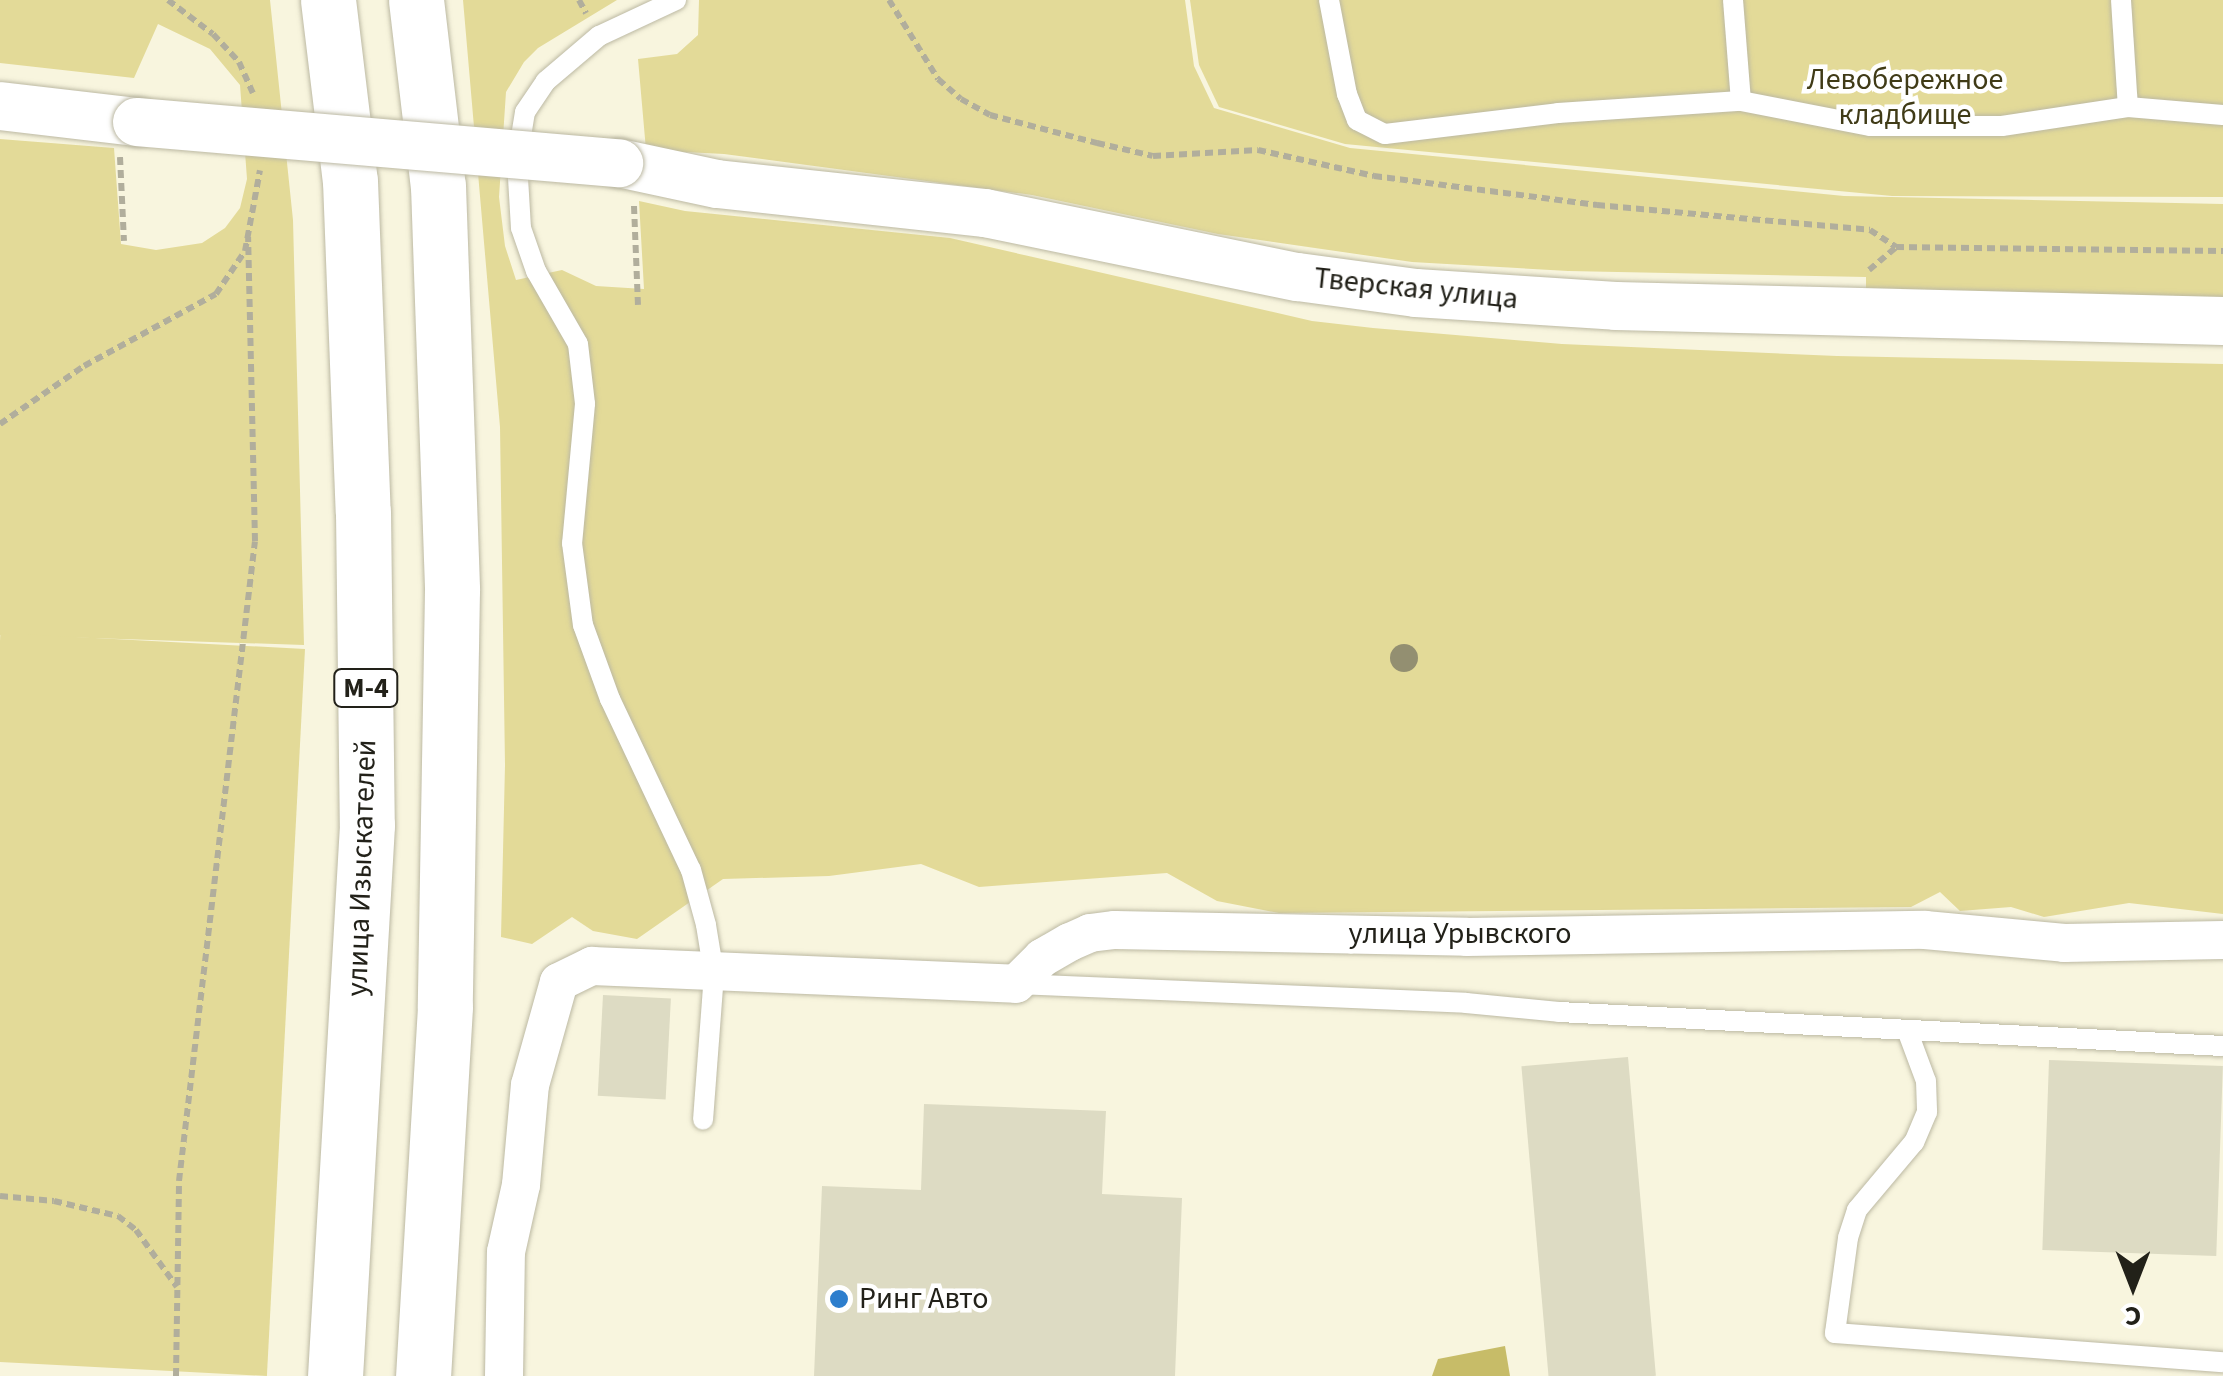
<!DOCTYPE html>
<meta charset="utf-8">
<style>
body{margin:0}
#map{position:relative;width:2223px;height:1376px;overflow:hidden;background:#f8f5de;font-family:"Source Sans 3",sans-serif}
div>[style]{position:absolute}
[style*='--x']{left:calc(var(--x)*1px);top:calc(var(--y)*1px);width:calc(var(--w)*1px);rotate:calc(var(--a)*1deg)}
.green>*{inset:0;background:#e3da98;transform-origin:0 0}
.forest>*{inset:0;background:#c7bc68}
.building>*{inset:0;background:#dddbc3;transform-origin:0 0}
.path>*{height:6px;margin-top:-3px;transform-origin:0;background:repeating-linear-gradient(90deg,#b1ae9c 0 8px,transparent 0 13px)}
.roads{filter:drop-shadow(0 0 2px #bcb9a3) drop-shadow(0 0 2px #bcb9a3)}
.service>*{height:20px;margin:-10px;padding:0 10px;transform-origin:10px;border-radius:10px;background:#fff}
.minor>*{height:38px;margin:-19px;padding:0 19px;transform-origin:19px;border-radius:19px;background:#fff}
.tertiary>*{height:48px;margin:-24px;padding:0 24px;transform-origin:24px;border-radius:24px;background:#fff}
.trunk>*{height:55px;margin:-27.5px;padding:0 27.5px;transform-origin:27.5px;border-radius:27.5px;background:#fff}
.bridges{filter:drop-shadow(0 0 2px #bcb9a3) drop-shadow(0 0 2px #bcb9a3)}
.tertiary-bridge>*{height:48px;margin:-24px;padding:0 24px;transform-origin:24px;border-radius:24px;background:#fff}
.trees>*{width:28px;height:28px;margin:-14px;border-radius:50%;background:#938f71}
.dots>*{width:28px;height:28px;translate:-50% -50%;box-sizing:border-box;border:5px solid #fff;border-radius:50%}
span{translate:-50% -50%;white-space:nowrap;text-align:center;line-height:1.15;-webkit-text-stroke:9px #fff;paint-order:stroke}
.shield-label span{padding:2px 8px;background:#fff;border:2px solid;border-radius:8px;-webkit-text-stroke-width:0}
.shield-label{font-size:28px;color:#222119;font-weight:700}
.park-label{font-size:30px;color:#403b17}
.street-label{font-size:30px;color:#222119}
.poi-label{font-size:30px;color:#222119}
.left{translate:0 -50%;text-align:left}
.north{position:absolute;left:2083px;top:1236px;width:100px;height:100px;-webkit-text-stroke:8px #fff;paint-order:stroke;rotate:180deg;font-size:28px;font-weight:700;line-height:40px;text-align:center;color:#222119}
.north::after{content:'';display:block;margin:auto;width:35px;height:45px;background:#222119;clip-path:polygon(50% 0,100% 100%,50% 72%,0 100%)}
</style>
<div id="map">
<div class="green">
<i style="clip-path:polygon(0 0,270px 0,293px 220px,304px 645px,0 635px,0 139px,114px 148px,121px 244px,156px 250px,202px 243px,225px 228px,240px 208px,247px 179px,240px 85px,210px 49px,158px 24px,134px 78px,0 63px)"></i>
<i style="clip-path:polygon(463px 0,617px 0,538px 48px,524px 62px,506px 92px,499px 197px,505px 246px,516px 280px,562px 270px,596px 286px,644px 289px,639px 201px,685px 211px,950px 238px,1312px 321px,1373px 328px,1562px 344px,1837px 356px,2223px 364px,2223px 914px,2129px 903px,2044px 917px,2011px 907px,1960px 911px,1940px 892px,1911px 907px,1279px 913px,1217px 901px,1167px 873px,979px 887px,921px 864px,829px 876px,723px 879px,637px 939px,593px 931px,572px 917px,532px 944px,501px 937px,505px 765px,500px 427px)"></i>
<i style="clip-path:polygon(699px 0,1185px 0,1194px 66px,1214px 108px,1350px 148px,1844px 196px,2223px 204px,2223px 305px,1866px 294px,1866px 277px,1568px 271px,1412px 262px,1218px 234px,1032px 195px,724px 154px,646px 150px,638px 59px,677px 54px,698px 35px)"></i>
<i style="clip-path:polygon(1190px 0,2223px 0,2223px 197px,1892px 196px,1345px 144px,1219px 107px,1199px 65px)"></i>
<i style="left:305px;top:649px;width:728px;height:305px;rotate:93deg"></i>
</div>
<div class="forest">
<i style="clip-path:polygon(1505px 1346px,1510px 1376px,1432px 1376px,1438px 1359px)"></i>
</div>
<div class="building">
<i style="left:603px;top:995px;width:68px;height:101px;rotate:3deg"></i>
<i style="left:1628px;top:1057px;width:320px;height:107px;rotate:85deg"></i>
<i style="left:2049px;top:1060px;width:174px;height:190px;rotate:2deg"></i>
<i style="clip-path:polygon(924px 1104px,1106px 1111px,1102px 1194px,1182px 1198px,1175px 1376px,814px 1376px,822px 1186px,921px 1190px)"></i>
</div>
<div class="path">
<i style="--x:168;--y:0;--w:56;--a:37.1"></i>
<i style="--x:213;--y:34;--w:38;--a:47"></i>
<i style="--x:239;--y:62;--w:34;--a:66"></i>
<i style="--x:579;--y:0;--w:15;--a:62"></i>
<i style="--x:889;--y:0;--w:93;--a:58.2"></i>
<i style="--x:938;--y:79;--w:30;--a:41"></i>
<i style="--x:961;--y:99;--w:33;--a:29"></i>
<i style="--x:990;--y:115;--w:111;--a:14.7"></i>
<i style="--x:1097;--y:143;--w:57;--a:13.1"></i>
<i style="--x:1153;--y:156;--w:105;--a:-3.3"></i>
<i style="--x:1258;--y:150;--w:119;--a:12.6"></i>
<i style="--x:1374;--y:176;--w:225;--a:7.4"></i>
<i style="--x:1597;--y:205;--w:274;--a:5.2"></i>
<i style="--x:1870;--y:230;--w:31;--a:33"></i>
<i style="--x:120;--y:157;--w:84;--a:87.3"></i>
<i style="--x:634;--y:206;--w:99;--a:87.7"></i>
<i style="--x:1869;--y:270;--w:35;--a:-40"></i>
<i style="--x:1896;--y:247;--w:327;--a:0.7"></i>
<i style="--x:0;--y:424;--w:102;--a:-34.6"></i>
<i style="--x:84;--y:366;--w:150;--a:-28.6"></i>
<i style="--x:216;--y:294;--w:52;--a:-56"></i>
<i style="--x:245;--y:251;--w:82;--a:-79.5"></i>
<i style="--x:0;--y:1196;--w:54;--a:5.3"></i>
<i style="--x:54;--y:1201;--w:66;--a:13.2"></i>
<i style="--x:118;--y:1216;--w:23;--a:38"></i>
<i style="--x:136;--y:1230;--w:70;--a:54.3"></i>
<i style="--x:176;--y:1376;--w:195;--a:-89.1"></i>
<i style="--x:179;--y:1181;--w:644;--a:-83.23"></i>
<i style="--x:255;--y:541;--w:304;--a:-91.3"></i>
</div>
<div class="roads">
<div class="service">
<i style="--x:676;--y:0;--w:85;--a:154.9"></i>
<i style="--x:599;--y:36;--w:70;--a:139.7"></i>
<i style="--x:546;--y:81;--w:37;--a:124"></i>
<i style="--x:525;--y:112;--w:50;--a:99.3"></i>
<i style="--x:517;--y:161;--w:67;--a:86.6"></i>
<i style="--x:521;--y:228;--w:46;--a:70.8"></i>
<i style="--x:536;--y:271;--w:84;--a:60.1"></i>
<i style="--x:578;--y:344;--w:60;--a:83.3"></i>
<i style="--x:585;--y:404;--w:140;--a:95.3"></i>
<i style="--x:572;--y:543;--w:83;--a:82.4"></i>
<i style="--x:583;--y:625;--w:79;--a:70"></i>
<i style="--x:610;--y:699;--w:189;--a:64.7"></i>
<i style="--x:691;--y:870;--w:57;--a:74.7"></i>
<i style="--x:706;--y:925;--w:50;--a:80.7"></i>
<i style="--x:714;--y:974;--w:146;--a:94.3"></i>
<i style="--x:1329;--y:0;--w:96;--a:79.2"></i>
<i style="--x:1347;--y:94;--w:28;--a:69"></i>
<i style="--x:1357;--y:120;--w:31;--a:27"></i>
<i style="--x:1385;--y:134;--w:174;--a:-6.9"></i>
<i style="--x:1558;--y:113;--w:183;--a:-3.8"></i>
<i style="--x:1741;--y:101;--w:131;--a:11"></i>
<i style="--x:1870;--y:126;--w:132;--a:0"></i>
<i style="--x:2002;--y:126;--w:127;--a:-8.6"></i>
<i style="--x:2128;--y:107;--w:95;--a:4.8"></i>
<i style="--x:1733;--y:0;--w:101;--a:85.5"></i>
<i style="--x:2121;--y:0;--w:107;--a:86.3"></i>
<i style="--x:1017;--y:984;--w:449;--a:2.4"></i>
<i style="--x:1466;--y:1003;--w:93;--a:5.5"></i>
<i style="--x:1559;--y:1012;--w:665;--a:2.93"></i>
<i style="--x:1907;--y:1030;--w:54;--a:69.6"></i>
<i style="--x:1926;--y:1081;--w:31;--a:88"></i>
<i style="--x:1927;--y:1112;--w:33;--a:113"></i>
<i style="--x:1914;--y:1142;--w:89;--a:130"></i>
<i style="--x:1857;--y:1210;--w:29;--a:108"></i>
<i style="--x:1848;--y:1238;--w:96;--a:97.8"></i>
<i style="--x:1835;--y:1333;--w:389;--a:4.3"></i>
</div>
<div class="minor">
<i style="--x:504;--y:1376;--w:124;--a:-89.1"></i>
<i style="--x:506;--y:1252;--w:69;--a:-77.4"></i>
<i style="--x:521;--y:1185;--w:100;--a:-84.9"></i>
<i style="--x:530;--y:1085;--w:107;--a:-74.3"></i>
<i style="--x:559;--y:982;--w:37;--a:-26"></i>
<i style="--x:592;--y:966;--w:424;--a:2.4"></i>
<i style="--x:1016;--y:984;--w:37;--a:-45"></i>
<i style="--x:1042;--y:958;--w:32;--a:-30"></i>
<i style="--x:1070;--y:942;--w:22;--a:-24"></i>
<i style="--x:1090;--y:933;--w:25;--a:-7"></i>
<i style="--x:1115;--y:930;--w:352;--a:1.1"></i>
<i style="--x:1467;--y:937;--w:458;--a:-0.9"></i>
<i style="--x:1925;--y:930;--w:140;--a:5.3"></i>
<i style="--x:2064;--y:943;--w:159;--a:-1.1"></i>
</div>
<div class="tertiary">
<i style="--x:0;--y:106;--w:138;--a:6.7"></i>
<i style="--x:619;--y:163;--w:100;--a:12.1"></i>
<i style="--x:717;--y:184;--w:270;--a:6.2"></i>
<i style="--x:985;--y:213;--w:319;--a:11.6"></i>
<i style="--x:1298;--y:277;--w:119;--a:7.7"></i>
<i style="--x:1416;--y:293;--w:200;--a:3.7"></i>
<i style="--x:1616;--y:306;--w:607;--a:1.42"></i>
</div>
<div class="trunk">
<i style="--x:328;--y:0;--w:182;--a:83.1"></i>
<i style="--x:350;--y:181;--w:331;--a:87.8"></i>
<i style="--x:363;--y:512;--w:313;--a:89.3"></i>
<i style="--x:367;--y:825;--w:552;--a:93.32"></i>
<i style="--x:416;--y:0;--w:187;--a:83.3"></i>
<i style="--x:438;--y:186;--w:404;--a:88"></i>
<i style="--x:452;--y:590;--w:417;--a:91"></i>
<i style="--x:445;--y:1007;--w:370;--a:93.4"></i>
</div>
</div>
<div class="bridges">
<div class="tertiary-bridge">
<i style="--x:137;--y:122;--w:484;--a:4.9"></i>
</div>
</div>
<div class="trees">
<i style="left:1404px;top:658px"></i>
</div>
<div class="dots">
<i style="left:839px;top:1299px;background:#2d7ecd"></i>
</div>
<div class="shield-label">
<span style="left:366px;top:688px">М-4</span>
</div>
<div class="park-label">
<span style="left:1905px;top:97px">Левобережное<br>кладбище</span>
</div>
<div class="street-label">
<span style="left:1416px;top:289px;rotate:6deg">Тверская улица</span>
<span style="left:362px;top:868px;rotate:-88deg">улица Изыскателей</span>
<span style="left:1460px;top:934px">улица Урывского</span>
</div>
<div class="poi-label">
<span class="left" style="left:859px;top:1299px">Ринг Авто</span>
</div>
<div class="north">С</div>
</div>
